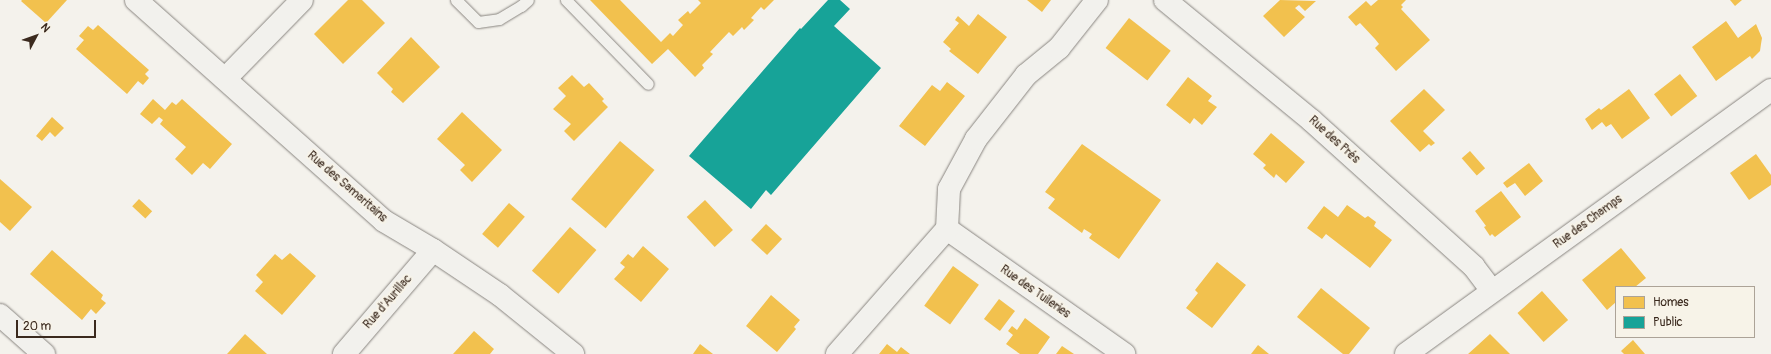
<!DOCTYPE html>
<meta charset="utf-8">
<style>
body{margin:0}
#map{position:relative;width:1771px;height:354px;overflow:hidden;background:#f4f2ec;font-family:Pangolin,sans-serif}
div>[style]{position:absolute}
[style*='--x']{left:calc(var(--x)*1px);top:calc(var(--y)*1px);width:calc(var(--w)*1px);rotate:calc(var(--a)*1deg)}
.homes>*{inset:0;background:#f2c14e;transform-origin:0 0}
.public>*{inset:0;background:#17a398}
.roads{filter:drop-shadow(0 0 1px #898580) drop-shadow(0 0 1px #898580)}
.lane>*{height:11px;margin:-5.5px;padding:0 5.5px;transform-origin:5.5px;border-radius:5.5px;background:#f2f1ed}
.street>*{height:22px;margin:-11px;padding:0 11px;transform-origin:11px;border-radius:11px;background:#f2f1ed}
span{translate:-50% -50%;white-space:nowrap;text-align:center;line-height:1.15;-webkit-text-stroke:4px #f7f3e8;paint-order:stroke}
.street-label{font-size:12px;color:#3b2a1e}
.legend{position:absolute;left:1615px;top:286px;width:140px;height:52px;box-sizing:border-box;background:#f7f3e8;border:1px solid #aca397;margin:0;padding:5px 7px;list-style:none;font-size:12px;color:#3b2a1e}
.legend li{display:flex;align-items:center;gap:8px;height:20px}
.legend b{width:20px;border:1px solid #aca397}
.north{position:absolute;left:16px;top:16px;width:40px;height:40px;-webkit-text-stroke:3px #f7f3e8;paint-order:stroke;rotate:49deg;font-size:11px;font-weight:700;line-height:16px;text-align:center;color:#3b2a1e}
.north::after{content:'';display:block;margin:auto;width:14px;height:18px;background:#3b2a1e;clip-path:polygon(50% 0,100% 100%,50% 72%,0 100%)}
.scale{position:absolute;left:16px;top:320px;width:80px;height:18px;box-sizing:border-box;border:2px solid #3b2a1e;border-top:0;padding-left:5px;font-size:12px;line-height:14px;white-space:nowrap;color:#3b2a1e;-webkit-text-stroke:3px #f7f3e8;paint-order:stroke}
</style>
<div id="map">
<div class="homes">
<i style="clip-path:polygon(22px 0,67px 0,46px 23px,21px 1px)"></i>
<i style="clip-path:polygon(348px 0,362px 0,385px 23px,343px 64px,314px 34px)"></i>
<i style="clip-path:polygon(590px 0,620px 0,661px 42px,670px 33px,673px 36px,683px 25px,678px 20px,688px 11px,690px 14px,701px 3px,698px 0,774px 0,764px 10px,761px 7px,751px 18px,754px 20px,744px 30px,742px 27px,733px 36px,729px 32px,710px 52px,713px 54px,702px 65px,704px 68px,695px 77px,668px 49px,652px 64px)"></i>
<i style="clip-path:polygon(1027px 0,1051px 0,1042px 12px)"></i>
<i style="clip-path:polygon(1280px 0,1316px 1px,1305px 11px,1299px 5px,1295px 8px,1305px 17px,1284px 37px,1263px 16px)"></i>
<i style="clip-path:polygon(1378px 0,1406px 0,1401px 5px,1403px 7px,1401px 9px,1430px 40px,1396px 71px,1375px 48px,1379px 44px,1375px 39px,1360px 23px,1356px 26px,1348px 17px,1366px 1px,1371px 6px)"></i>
<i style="clip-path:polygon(1730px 0,1742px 0,1735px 6px)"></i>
<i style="clip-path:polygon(978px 14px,1007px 37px,978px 74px,949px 51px,951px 49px,943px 42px,959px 23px,955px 20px,958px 16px,969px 26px)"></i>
<i style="left:1129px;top:18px;width:53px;height:38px;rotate:38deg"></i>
<i style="clip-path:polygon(1726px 21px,1738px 38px,1756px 24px,1762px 38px,1761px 44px,1760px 51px,1752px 59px,1750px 56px,1716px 81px,1692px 47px)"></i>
<i style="clip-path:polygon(98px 25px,149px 70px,145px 74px,149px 78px,143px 85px,138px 81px,127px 94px,76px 49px,84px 40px,79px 36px,88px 26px,93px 30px)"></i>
<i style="clip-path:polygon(411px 37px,440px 67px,403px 103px,391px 92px,393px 89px,377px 73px)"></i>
<i style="left:1680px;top:74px;width:28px;height:33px;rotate:52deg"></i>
<i style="clip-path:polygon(572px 75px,584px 87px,589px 83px,604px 99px,602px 101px,608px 107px,574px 141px,564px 131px,571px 124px,553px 109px,566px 96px,558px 88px)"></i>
<i style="clip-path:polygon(1188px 77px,1212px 96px,1208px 101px,1217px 107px,1202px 125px,1194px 118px,1190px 124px,1166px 105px)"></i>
<i style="clip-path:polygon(947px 82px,965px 96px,925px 146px,899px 126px,932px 85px,940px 91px)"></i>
<i style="clip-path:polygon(1424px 89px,1445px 110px,1423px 131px,1435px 143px,1431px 146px,1429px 144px,1420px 152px,1390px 121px)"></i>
<i style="clip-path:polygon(1629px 89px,1650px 118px,1622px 139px,1611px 124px,1606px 127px,1602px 122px,1592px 130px,1585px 119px,1599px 108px,1601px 110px)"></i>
<i style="clip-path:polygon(153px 99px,165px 110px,172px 102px,176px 105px,182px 99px,232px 144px,210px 169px,203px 163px,192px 175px,175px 159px,186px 147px,160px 124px,163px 120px,159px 117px,152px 124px,140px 114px)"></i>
<i style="clip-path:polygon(462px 112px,502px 150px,472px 182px,460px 170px,465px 165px,437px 139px)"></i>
<i style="clip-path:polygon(52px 117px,64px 128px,55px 137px,50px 132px,42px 141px,36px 136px)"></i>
<i style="clip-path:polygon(1271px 133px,1305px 162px,1286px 183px,1276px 174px,1274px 178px,1263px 168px,1266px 165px,1253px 154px)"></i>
<i style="left:620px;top:141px;width:45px;height:76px;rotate:40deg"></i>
<i style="clip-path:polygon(1082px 144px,1161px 200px,1119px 259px,1089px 238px,1092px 234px,1084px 229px,1082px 233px,1048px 208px,1055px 199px,1045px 192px)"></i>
<i style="left:1470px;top:151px;width:23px;height:11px;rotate:49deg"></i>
<i style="clip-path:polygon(1756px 154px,1771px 175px,1771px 185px,1749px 200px,1730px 173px)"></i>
<i style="clip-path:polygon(1529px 163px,1543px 181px,1525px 196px,1515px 183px,1507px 188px,1503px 183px)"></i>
<i style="clip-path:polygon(0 179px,32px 207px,10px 231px,0 222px)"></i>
<i style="clip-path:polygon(1501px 191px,1521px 217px,1495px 237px,1492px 234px,1490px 236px,1484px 227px,1486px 226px,1475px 211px)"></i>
<i style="left:139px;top:199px;width:18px;height:10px;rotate:43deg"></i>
<i style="left:705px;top:200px;width:41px;height:25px;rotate:47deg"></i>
<i style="left:509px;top:203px;width:21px;height:41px;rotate:41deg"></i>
<i style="clip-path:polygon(1347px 205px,1365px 218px,1368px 216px,1376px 222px,1374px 226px,1392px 240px,1370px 268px,1326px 234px,1322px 239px,1307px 228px,1324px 206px,1338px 217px)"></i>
<i style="left:766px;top:224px;width:22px;height:22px;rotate:43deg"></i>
<i style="left:570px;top:227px;width:35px;height:58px;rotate:41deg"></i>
<i style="clip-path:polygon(643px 246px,669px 269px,641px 302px,614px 279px,625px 267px,620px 263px,628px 254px,633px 258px)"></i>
<i style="clip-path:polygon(1621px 248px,1646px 278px,1635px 287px,1616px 287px,1616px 302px,1607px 310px,1582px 280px)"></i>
<i style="clip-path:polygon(52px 250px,103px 295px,101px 299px,106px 303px,96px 314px,91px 309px,82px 320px,30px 274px)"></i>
<i style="clip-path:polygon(290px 253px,316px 276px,282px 315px,255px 291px,263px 282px,256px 275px,275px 254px,282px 260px)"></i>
<i style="clip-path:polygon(1217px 262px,1246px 285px,1212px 328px,1186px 308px,1198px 293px,1195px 290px)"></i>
<i style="left:953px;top:266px;width:32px;height:49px;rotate:36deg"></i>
<i style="clip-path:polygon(1321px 288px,1370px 328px,1349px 354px,1343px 354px,1297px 317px)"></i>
<i style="left:1542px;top:291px;width:39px;height:33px;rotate:48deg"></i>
<i style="clip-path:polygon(771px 295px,800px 320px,794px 327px,796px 329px,777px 352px,746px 326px)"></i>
<i style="left:999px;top:299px;width:20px;height:25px;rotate:37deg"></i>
<i style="clip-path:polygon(1025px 318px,1050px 337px,1038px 354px,1020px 354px,1006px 344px,1013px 335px,1008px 331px,1012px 326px,1017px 330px)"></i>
<i style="clip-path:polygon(474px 331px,494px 349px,490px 354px,453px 354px)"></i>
<i style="clip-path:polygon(245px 334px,267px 354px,227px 354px)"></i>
<i style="clip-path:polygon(1490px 334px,1510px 354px,1468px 354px,1478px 345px)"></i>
<i style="clip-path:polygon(1633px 340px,1645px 354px,1624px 354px,1621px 351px)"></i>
<i style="clip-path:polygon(700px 344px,713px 354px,693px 354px)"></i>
<i style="clip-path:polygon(887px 344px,897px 352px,901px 347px,910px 354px,879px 354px)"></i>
<i style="clip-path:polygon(1258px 345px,1269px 354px,1251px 354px)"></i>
<i style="clip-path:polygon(1062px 346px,1074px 354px,1056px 354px)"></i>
</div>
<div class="public">
<i style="clip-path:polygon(828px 0,840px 0,850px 9px,834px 26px,881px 68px,771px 195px,766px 190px,751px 209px,689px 156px,800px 28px,801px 29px)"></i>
</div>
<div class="roads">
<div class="lane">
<i style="--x:456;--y:0;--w:31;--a:45"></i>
<i style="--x:478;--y:22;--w:21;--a:-8"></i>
<i style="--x:499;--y:19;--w:26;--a:-31"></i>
<i style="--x:521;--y:6;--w:9;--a:-41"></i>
<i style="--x:566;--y:0;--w:117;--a:45.7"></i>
</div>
<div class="street">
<i style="--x:136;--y:0;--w:332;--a:41.7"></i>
<i style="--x:384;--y:221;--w:57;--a:30.6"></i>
<i style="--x:433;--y:250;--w:81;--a:33.9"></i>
<i style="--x:500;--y:295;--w:94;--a:38.9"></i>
<i style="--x:1165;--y:0;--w:189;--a:39.4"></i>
<i style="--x:1311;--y:120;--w:219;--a:42"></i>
<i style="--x:1474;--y:267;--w:30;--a:53"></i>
<i style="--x:225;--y:79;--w:110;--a:-45.7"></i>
<i style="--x:947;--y:229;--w:217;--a:35.2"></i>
<i style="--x:0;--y:315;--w:59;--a:41.6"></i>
<i style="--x:344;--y:354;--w:137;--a:-49.4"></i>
<i style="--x:837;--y:354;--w:167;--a:-48.7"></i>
<i style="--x:947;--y:229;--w:40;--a:-87.1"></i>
<i style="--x:949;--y:189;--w:57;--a:-61.6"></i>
<i style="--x:976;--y:139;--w:81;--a:-52"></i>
<i style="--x:1026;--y:75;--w:43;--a:-39.3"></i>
<i style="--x:1059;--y:48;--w:61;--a:-51.6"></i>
<i style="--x:1406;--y:354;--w:450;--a:-35.9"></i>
</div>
</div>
<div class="street-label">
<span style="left:1334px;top:140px;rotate:42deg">Rue des Prés</span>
<span style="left:347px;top:187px;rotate:41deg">Rue des Samaritains</span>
<span style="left:1588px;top:222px;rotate:-36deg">Rue des Champs</span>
<span style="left:1035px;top:292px;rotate:35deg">Rue des Tuileries</span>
<span style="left:388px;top:302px;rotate:-49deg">Rue d'Aurillac</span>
</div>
<ul class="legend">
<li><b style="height:11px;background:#f2c14e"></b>Homes</li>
<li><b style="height:11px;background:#17a398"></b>Public</li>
</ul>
<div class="north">N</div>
<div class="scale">20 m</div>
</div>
